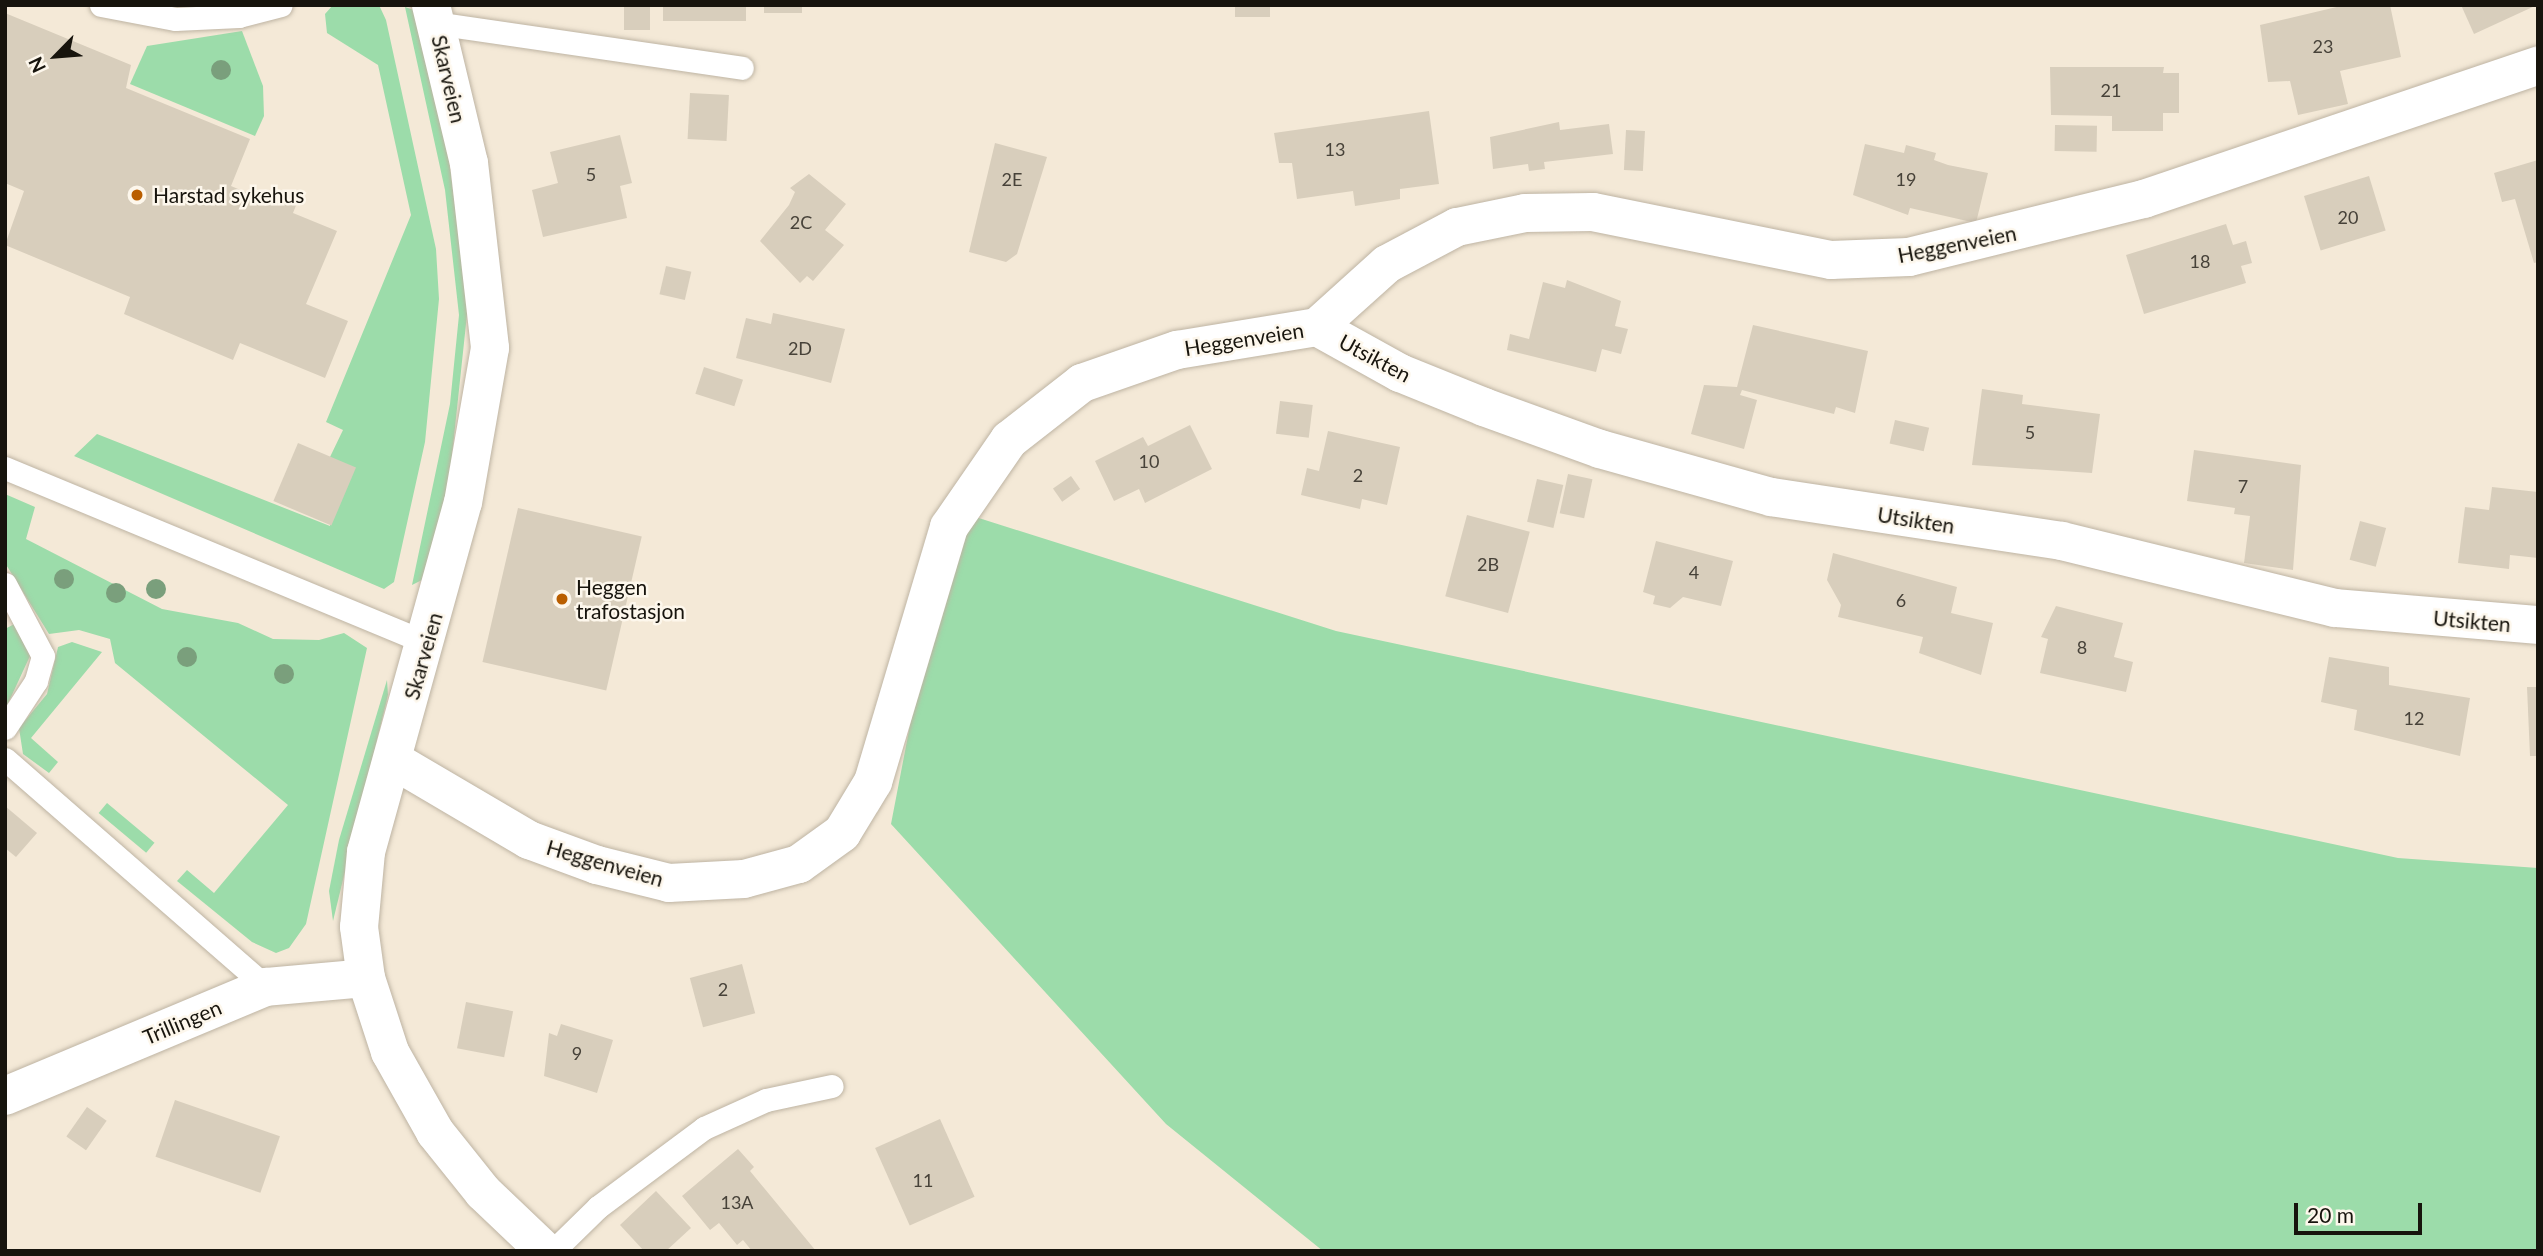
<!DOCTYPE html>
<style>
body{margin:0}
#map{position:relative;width:2543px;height:1256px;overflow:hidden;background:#f4e9d7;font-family:Lato,sans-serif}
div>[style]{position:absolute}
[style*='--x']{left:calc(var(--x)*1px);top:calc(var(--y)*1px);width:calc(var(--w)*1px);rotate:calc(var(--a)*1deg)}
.green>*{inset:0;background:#9cdcaa;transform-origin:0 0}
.building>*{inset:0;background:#d8cebc;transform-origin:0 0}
.roads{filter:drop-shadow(0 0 2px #beb4a3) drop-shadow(0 0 2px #beb4a3)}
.service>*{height:23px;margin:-11.5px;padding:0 11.5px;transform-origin:11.5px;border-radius:11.5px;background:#fff}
.minor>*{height:38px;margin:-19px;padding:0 19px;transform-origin:19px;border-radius:19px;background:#fff}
.trees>*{width:20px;height:20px;margin:-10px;border-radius:50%;background:#7a9f7c}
.dots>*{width:19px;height:19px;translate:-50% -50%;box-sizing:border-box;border:4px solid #fdf7ec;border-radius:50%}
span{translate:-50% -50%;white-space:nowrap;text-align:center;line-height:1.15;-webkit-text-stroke:5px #fdf7ec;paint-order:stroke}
.number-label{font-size:18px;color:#474239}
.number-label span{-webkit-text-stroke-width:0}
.street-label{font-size:21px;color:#17140d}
.poi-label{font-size:21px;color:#17140d}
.left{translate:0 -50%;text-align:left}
.frame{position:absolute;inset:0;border:7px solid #17140d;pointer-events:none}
.north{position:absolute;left:21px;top:21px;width:70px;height:70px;-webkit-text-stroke:5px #fdf7ec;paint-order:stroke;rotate:245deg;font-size:19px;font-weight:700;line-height:28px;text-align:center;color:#17140d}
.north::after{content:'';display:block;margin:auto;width:24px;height:32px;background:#17140d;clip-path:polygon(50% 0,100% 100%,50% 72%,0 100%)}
.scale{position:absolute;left:2294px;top:1203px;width:128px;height:32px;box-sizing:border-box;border:4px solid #17140d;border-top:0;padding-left:9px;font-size:21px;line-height:24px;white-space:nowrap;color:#17140d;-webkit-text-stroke:5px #fdf7ec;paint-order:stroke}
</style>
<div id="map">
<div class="green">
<i style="clip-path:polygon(333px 5px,379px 5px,386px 20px,436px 249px,439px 299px,425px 442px,394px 582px,384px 589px,74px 456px,97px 434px,330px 526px,330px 457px,343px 430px,326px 422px,411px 215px,378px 65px,327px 33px,325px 14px)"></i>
<i style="clip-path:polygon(405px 7px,414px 10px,446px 137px,468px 305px,449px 484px,422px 580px,412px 585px,450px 404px,459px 315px,445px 190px)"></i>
<i style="clip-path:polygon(242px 31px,263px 86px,264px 116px,255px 136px,130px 84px,147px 46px)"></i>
<i style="clip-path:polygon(5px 494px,35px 507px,26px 539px,162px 609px,238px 623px,273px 639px,319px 640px,344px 633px,367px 648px,306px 924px,289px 948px,276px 953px,252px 942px,177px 881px,187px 870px,214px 893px,288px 805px,115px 663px,110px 639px,79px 630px,49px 634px,5px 563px)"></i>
<i style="clip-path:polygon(963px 513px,1336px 631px,2398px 858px,2538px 868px,2538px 1251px,1323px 1251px,1166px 1124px,891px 824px,920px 673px)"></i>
<i style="clip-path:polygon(18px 622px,30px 656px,5px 710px,5px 629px)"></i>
<i style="clip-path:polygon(72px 642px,102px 652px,31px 738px,58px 762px,49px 773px,23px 754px,19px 728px,47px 694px,58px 647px)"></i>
<i style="clip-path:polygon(387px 680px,388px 695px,333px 921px,329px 891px,339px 840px)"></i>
<i style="left:107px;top:803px;width:62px;height:13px;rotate:40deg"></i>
</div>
<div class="building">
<i style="left:624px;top:5px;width:26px;height:25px"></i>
<i style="left:663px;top:5px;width:83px;height:16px"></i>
<i style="left:764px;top:5px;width:38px;height:8px"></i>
<i style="left:1235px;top:5px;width:35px;height:12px"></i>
<i style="clip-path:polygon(2345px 5px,2390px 5px,2401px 57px,2340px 71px,2348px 104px,2298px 115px,2290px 81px,2268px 82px,2260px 25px)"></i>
<i style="clip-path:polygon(2461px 5px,2537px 5px,2474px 34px)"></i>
<i style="clip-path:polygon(5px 13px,131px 65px,126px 88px,250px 139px,231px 186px,276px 205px,282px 191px,299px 198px,293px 213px,337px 231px,306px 304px,348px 321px,325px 378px,240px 343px,233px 360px,124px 314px,130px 297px,5px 245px,24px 191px,5px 183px)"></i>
<i style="clip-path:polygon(2050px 67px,2164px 67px,2163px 73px,2179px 73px,2179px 113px,2163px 113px,2163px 131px,2112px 131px,2112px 116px,2051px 115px)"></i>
<i style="left:690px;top:93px;width:39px;height:46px;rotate:3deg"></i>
<i style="clip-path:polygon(1429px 111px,1439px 184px,1400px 189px,1400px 199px,1355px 206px,1353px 191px,1297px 199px,1292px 163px,1279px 163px,1274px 133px)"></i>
<i style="clip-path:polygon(1559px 122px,1560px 130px,1609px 124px,1613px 154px,1544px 162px,1545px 169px,1529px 171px,1528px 164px,1493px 169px,1490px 137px)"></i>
<i style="left:2055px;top:125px;width:42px;height:26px;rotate:1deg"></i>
<i style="left:1626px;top:130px;width:19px;height:40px;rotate:3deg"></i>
<i style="clip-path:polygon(620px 135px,632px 183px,620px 186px,627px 218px,543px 237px,532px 190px,558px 183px,550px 152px)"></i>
<i style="clip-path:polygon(995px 143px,1047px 157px,1017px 254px,1006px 262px,969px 252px)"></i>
<i style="clip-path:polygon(1865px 144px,1904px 153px,1906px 145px,1936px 153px,1934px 160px,1948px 165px,1988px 173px,1976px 223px,1910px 208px,1908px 215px,1853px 195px)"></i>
<i style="clip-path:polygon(2538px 160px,2538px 262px,2534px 263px,2515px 199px,2502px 202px,2494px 173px)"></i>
<i style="clip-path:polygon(809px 174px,846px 204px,825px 230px,844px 245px,813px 281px,807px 276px,800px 283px,760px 241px,789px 205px,795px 192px,790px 188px)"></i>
<i style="left:2369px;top:176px;width:57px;height:68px;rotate:73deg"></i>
<i style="clip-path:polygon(2226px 224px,2233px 245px,2246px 241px,2252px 263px,2241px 266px,2246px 283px,2144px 314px,2126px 255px)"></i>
<i style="left:666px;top:266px;width:26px;height:29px;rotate:13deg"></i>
<i style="clip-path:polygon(1567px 280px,1621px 301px,1615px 326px,1628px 329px,1621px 354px,1602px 349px,1596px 372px,1507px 350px,1510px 334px,1529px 339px,1543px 282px,1565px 288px)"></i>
<i style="clip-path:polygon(773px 313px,845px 329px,831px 383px,736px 358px,746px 318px,771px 324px)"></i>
<i style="clip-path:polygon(1753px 325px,1868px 351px,1855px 413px,1836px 407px,1834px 414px,1742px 390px,1740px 395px,1757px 400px,1744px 449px,1691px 434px,1704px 385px,1737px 387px)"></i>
<i style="left:704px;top:367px;width:41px;height:28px;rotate:18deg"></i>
<i style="clip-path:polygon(1982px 389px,2023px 395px,2022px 404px,2100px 414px,2092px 473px,1972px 465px)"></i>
<i style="left:1280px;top:401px;width:33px;height:33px;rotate:7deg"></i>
<i style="left:1895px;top:420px;width:35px;height:24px;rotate:13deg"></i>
<i style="clip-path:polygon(1190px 425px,1212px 469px,1145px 503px,1139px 489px,1114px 501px,1095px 461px,1143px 437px,1148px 446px)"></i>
<i style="clip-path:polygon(1328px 431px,1400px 447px,1387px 505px,1362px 499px,1360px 509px,1301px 495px,1307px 468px,1319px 471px)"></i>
<i style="left:298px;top:443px;width:63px;height:63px;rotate:23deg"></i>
<i style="clip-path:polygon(2194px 450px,2301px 465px,2293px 570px,2244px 563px,2250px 516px,2234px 514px,2235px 508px,2187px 501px)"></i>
<i style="left:1568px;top:474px;width:25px;height:40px;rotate:12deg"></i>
<i style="left:1071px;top:476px;width:16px;height:22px;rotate:55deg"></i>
<i style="left:1537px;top:479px;width:27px;height:44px;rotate:13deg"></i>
<i style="clip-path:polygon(2492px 487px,2538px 492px,2538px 558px,2510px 555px,2509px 569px,2458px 563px,2465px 507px,2489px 510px)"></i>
<i style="left:518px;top:508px;width:127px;height:158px;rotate:13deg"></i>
<i style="left:1467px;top:515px;width:65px;height:84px;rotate:15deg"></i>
<i style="left:2360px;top:521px;width:27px;height:40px;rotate:15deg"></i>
<i style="clip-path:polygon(1656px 541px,1733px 561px,1721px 606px,1683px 597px,1670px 608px,1653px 604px,1655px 596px,1643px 592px)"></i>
<i style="clip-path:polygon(1833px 553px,1957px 587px,1951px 613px,1993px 623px,1981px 675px,1919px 653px,1923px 637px,1838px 617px,1841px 605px,1827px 580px)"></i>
<i style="clip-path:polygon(2056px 606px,2123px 623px,2114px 657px,2133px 662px,2126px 692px,2040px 673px,2048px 639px,2041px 637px)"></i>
<i style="clip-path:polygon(2329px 657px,2389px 667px,2389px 685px,2470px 698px,2460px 756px,2354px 730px,2357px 710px,2321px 702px)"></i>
<i style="clip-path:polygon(2527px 687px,2538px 687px,2538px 756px,2530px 756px)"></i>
<i style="clip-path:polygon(5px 806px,37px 833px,16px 857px,5px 848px)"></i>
<i style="left:742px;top:964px;width:51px;height:54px;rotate:75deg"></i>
<i style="left:466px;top:1002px;width:48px;height:47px;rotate:11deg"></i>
<i style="clip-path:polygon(561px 1024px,613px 1040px,597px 1093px,544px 1076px,549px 1033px,557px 1036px)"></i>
<i style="left:175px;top:1100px;width:111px;height:60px;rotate:19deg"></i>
<i style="left:87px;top:1107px;width:24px;height:36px;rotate:35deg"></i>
<i style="left:940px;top:1119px;width:85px;height:71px;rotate:66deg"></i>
<i style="clip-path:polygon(738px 1149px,754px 1167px,750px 1171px,816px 1251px,752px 1251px,743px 1240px,737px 1245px,719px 1223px,710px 1230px,682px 1196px)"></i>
<i style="clip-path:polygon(656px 1191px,691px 1228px,666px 1251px,644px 1251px,620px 1225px)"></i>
</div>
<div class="roads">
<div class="service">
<i style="--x:101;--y:5;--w:75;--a:10.7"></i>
<i style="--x:175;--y:19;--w:64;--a:-2.7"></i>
<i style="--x:239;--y:16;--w:43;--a:-14.7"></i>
<i style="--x:435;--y:23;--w:310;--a:8.3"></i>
<i style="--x:5;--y:468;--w:458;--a:22.5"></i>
<i style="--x:5;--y:584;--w:81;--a:62.2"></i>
<i style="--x:43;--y:656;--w:26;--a:106"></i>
<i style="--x:36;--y:681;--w:56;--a:123.4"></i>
<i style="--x:5;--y:759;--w:347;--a:41.1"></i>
<i style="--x:553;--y:1251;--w:63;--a:-44.4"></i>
<i style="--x:598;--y:1207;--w:132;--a:-36.7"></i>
<i style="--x:704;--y:1128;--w:68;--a:-24.3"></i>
<i style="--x:766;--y:1100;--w:67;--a:-12"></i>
</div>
<div class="minor">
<i style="--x:431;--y:5;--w:163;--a:76.5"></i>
<i style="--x:469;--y:163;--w:186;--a:83.5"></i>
<i style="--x:490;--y:348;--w:156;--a:99.9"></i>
<i style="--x:463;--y:502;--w:363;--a:105.5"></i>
<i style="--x:366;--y:852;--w:75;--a:95.3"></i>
<i style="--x:359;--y:927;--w:51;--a:82.2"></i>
<i style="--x:366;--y:978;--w:78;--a:72"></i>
<i style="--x:390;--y:1052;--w:92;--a:60.6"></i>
<i style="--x:435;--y:1132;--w:77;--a:51.3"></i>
<i style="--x:483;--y:1192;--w:86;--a:43.6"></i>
<i style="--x:1317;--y:327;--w:95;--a:29"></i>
<i style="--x:1400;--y:373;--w:91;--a:22"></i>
<i style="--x:1484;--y:407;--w:123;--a:19.9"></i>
<i style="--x:1600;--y:449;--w:178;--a:15.7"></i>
<i style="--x:1771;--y:497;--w:294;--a:8.6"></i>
<i style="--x:2062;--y:541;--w:281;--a:13.8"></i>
<i style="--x:2335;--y:608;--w:204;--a:4.8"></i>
<i style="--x:393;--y:760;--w:158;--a:30.5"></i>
<i style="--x:529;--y:840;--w:72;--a:20.2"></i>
<i style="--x:597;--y:865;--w:74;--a:14"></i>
<i style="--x:669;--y:883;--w:75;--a:-3.1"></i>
<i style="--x:744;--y:879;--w:57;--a:-15.3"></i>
<i style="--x:799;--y:864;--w:53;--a:-35.8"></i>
<i style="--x:842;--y:833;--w:60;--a:-58.7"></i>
<i style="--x:873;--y:782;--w:266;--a:-73.4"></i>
<i style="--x:949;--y:527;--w:106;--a:-55.4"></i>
<i style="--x:1009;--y:440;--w:93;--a:-38"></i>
<i style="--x:1082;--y:383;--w:101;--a:-19.2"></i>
<i style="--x:1177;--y:350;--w:142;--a:-9.3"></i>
<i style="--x:1317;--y:327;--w:94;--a:-42"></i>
<i style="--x:1387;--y:264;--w:79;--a:-27.9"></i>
<i style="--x:1457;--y:227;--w:69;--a:-11.6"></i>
<i style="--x:1525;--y:213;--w:68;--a:-0.8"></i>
<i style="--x:1593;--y:212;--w:243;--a:11.4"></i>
<i style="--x:1831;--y:260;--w:78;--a:-2.2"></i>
<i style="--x:1909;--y:257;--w:242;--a:-13.9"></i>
<i style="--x:2144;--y:199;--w:416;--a:-18.7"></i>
<i style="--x:5;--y:1096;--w:283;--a:-22.7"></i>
<i style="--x:266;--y:987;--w:100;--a:-5.1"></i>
</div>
</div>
<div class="trees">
<i style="left:221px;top:70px"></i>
<i style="left:64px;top:579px"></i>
<i style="left:156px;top:589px"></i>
<i style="left:116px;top:593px"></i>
<i style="left:187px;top:657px"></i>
<i style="left:284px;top:674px"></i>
</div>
<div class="dots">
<i style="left:137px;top:195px;background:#b95e00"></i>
<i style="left:562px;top:599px;background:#b95e00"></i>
</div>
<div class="number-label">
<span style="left:2323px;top:46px">23</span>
<span style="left:2111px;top:90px">21</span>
<span style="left:1335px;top:149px">13</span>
<span style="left:591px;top:174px">5</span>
<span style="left:1012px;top:179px">2E</span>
<span style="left:1906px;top:179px">19</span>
<span style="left:2348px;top:217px">20</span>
<span style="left:801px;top:222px">2C</span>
<span style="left:2200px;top:261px">18</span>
<span style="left:800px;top:348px">2D</span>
<span style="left:2030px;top:432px">5</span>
<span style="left:1149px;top:461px">10</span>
<span style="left:1358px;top:475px">2</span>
<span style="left:2243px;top:486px">7</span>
<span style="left:1488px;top:564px">2B</span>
<span style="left:1694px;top:572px">4</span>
<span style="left:1901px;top:600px">6</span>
<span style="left:2082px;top:647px">8</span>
<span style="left:2414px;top:718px">12</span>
<span style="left:723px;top:989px">2</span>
<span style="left:577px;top:1053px">9</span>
<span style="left:923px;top:1180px">11</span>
<span style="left:737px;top:1202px">13A</span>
</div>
<div class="street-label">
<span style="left:449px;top:79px;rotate:77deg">Skarveien</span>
<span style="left:1957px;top:244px;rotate:-11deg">Heggenveien</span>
<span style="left:1244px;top:339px;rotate:-9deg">Heggenveien</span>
<span style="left:1375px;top:358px;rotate:28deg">Utsikten</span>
<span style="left:1916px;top:520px;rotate:9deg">Utsikten</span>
<span style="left:2472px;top:621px;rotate:5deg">Utsikten</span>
<span style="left:423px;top:656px;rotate:-74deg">Skarveien</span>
<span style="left:605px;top:863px;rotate:16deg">Heggenveien</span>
<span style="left:182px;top:1022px;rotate:-23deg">Trillingen</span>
</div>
<div class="poi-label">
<span class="left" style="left:153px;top:195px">Harstad sykehus</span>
<span class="left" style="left:576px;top:599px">Heggen<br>trafostasjon</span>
</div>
<div class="frame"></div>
<div class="north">N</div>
<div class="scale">20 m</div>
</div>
